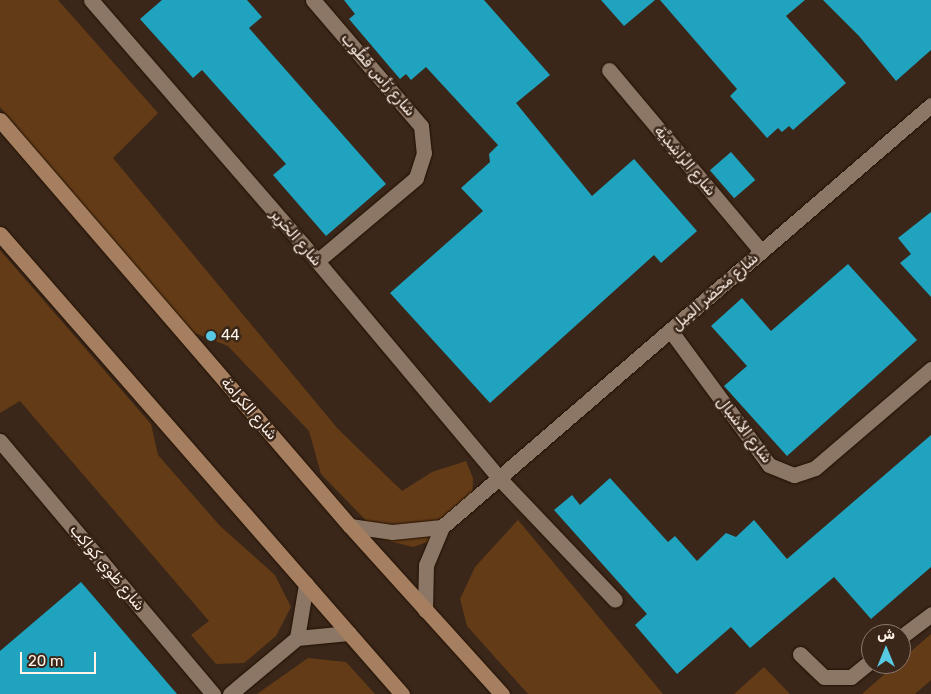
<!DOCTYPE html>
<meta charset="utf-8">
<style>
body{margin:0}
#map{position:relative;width:931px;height:694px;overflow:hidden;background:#3a2719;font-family:Rubik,Vazirmatn,sans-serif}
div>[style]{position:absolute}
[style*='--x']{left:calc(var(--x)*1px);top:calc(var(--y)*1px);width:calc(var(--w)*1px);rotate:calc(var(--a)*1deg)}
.green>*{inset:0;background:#633b17}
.building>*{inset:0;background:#1fa3be;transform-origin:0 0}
.roads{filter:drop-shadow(0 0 1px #211003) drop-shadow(0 0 1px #211003)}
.street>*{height:15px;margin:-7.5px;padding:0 7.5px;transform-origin:7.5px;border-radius:7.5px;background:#8c7665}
.secondary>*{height:15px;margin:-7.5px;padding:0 7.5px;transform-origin:7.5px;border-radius:7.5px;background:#a57f60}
.dots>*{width:14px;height:14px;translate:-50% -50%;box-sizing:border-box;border:2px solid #3a2719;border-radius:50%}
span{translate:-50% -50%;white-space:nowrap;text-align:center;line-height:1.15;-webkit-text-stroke:5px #3a2719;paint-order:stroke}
.street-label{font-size:15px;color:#fff2e9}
.poi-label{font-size:15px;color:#fff2e9}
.left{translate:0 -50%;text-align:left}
.north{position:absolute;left:861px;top:624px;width:50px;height:50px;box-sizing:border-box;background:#3a2719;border:1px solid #89786c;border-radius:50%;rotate:0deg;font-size:14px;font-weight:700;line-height:20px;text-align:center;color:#fff2e9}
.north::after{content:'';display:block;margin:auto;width:18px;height:22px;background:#58c9e3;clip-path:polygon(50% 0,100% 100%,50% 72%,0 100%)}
.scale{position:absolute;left:20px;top:652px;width:76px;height:22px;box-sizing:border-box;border:2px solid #fff2e9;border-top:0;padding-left:6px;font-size:15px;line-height:18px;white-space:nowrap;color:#fff2e9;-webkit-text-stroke:4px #3a2719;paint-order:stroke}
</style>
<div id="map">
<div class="green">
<i style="clip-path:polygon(0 0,58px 0,158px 113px,113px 158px,338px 429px,402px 491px,432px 472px,466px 461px,473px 478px,472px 506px,436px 539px,413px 547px,385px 540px,321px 474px,309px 431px,228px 346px,187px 330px,0 107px)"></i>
<i style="clip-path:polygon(0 250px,151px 424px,158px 455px,220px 526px,275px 575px,291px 607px,276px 636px,244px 663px,216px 664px,191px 635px,209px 621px,20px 401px,0 413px)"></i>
<i style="clip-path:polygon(518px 520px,663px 694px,528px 694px,467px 626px,460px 599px,475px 567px)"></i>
<i style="clip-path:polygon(931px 634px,931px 680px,915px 694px,862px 694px,896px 664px,901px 664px,901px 660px)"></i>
<i style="clip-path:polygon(308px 658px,346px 662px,375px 694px,257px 694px)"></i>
<i style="clip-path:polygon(764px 667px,790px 694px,734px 694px)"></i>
</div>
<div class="building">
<i style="clip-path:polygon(162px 0,247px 0,262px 17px,249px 28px,386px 184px,326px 236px,273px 175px,286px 164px,202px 70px,193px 78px,140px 19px)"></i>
<i style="clip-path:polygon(344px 0,484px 0,550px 75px,516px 103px,592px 196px,634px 159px,697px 231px,661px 263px,654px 255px,490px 403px,390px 293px,483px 211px,461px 188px,490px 162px,489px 154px,498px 145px,426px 67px,411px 80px,406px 74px,400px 79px,349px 19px,355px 14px)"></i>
<i style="clip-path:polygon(601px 0,655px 0,624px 26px)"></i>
<i style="clip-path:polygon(660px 0,805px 0,786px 16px,846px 83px,793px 130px,789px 126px,782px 132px,778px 128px,767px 138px,730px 96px,737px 89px)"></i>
<i style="clip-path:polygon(823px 0,931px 0,931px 50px,896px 81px,859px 36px)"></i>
<i style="left:731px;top:152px;width:37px;height:28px;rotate:49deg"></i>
<i style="clip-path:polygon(931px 212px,931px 297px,900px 263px,911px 254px,898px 238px)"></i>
<i style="clip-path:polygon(848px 264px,917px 340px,787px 456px,724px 386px,747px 366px,711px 326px,742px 298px,771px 331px)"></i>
<i style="clip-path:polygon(931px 435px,931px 567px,871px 619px,834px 577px,750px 648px,731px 627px,677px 674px,635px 625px,647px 614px,554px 510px,572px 495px,580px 505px,610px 478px,668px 542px,675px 536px,697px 561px,726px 533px,736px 537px,754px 520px,787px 559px)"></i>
<i style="clip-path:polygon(81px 582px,177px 694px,0 694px,0 651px)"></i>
</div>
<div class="roads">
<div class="street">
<i style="--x:91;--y:0;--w:345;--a:49.1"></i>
<i style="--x:317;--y:261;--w:283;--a:50"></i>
<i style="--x:499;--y:478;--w:168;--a:46.4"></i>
<i style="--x:313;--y:0;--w:166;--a:49.4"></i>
<i style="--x:421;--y:126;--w:27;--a:84"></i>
<i style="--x:424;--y:153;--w:26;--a:108"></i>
<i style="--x:416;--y:178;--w:129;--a:140"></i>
<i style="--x:609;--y:70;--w:236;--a:50"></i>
<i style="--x:670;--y:330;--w:167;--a:53.7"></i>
<i style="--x:769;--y:465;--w:27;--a:22"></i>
<i style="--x:794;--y:475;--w:22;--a:-18"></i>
<i style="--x:815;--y:468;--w:153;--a:-40.5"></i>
<i style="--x:0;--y:441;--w:331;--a:49.9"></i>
<i style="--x:350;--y:526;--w:42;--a:8.1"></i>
<i style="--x:392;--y:532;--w:50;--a:-5.7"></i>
<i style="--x:425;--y:610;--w:45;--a:-88.7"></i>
<i style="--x:426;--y:565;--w:41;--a:-67.2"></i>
<i style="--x:442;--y:527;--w:646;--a:-40.79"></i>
<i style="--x:901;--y:637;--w:38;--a:-37"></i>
<i style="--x:297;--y:638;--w:55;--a:-80.5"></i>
<i style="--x:800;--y:654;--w:33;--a:44"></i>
<i style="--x:824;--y:677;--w:27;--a:0"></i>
<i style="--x:851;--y:677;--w:26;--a:-39"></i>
<i style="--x:230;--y:694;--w:87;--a:-39.9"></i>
<i style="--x:297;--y:638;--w:52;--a:-5.5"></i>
</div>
<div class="secondary">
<i style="--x:0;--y:120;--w:536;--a:49.24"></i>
<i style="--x:350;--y:526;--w:227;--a:47.9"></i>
<i style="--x:0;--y:234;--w:611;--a:48.85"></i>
</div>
</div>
<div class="dots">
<i style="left:211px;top:336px;background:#58c9e3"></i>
</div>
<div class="street-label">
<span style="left:378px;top:75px;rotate:49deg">شارع رَأس قَطُّوب</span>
<span style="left:685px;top:161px;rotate:50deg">شارع الرَّاشِدِيَّة</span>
<span style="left:296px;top:238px;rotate:49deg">شارع الحَرِير</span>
<span style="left:715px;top:292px;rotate:-41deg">شارع مَحضَر المِيل</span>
<span style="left:249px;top:409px;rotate:49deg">شارع الكرامة</span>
<span style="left:744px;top:430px;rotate:52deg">شارع الأشبال</span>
<span style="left:107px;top:568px;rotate:50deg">شارع طَوِي كِواكِب</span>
</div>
<div class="poi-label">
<span class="left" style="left:221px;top:336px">44</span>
</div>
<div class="north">ش</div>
<div class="scale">20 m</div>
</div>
